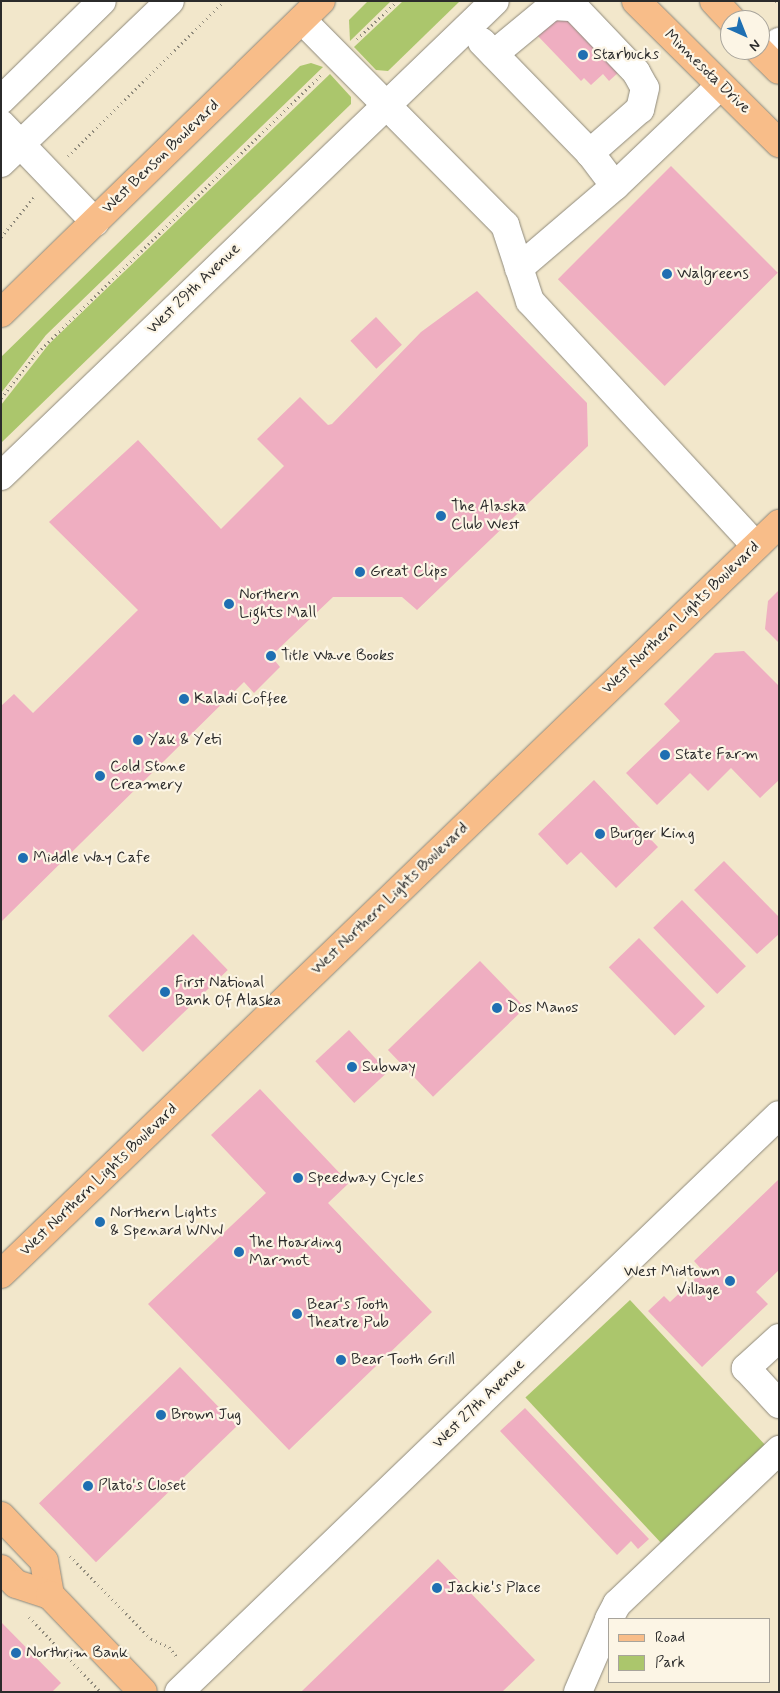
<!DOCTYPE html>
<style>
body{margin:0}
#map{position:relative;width:780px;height:1693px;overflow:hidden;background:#f2e7cb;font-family:Mynerve,sans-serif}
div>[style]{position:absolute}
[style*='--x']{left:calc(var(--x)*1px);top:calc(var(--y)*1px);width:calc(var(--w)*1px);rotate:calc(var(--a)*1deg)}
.green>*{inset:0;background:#abc66c;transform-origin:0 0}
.building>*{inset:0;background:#efaec1;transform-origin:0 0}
.path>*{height:3px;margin-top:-1.5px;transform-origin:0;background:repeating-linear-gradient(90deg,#8e897b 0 1px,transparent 0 5px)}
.roads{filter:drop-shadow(0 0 1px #8e897b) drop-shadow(0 0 1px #8e897b)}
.minor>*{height:28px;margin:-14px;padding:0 14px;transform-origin:14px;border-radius:14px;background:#fff}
.major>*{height:28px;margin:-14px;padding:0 14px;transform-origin:14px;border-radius:14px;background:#f8bd89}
.dots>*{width:14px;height:14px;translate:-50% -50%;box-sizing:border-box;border:2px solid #fcf5e5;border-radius:50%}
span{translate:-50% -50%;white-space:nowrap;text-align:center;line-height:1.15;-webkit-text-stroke:4.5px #fcf5e5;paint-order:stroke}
.poi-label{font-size:16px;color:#2b2b2b}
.left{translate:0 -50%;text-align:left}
.right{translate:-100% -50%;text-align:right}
.street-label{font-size:16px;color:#2b2b2b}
.frame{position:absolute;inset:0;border:2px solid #2b2b2b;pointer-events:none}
.legend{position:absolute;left:608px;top:1618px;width:162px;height:65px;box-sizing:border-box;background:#fcf5e5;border:1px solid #a8a49b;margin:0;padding:6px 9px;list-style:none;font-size:15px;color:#2b2b2b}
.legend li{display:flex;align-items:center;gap:10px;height:25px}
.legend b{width:25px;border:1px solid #a8a49b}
.north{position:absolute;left:720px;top:10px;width:50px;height:50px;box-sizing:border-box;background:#fcf5e5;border:1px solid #a8a49b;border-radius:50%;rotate:136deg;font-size:14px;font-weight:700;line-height:20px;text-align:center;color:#2b2b2b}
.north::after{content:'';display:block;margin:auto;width:18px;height:22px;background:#1f6fb2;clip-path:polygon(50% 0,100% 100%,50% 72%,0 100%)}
</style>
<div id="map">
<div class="green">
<i style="clip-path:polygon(368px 1px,391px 1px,350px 41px,349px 20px)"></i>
<i style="clip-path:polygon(403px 1px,460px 1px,388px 71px,376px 70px,354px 47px)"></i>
<i style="clip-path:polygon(311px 63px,323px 67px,46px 335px,1px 393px,1px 357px,300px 66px)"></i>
<i style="clip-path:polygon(330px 74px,351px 97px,351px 104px,1px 443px,1px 405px,49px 344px)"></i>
<i style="left:630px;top:1300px;width:200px;height:143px;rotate:47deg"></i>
</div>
<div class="building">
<i style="clip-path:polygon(559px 12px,581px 35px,585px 30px,620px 71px,609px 81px,603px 74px,591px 85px,584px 78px,581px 81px,536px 34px)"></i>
<i style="left:671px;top:166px;width:151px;height:160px;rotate:45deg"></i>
<i style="clip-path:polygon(477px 291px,587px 403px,588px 446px,417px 610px,402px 597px,333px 597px,271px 656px,280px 667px,254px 693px,244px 682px,1px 922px,1px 706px,14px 694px,33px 713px,138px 610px,49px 522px,138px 440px,221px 529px,284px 466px,257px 439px,300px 397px,328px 425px,332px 424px,421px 332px)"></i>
<i style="left:376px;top:317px;width:38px;height:35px;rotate:47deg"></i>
<i style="clip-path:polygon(779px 590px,779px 643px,765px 629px,768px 601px)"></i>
<i style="clip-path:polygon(744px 651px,779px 686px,779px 780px,760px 798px,731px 768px,708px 791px,690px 773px,657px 805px,626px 773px,680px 721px,664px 704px,715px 653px)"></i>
<i style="clip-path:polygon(594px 780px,658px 847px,616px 888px,581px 852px,567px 865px,538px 834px)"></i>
<i style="clip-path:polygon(724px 861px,779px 917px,779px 934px,757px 954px,694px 890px)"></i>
<i style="left:682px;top:900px;width:92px;height:40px;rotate:46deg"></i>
<i style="left:193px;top:934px;width:50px;height:118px;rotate:46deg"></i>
<i style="left:639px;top:938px;width:95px;height:42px;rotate:46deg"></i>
<i style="left:480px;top:961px;width:65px;height:128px;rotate:46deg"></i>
<i style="left:349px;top:1030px;width:57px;height:46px;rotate:47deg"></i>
<i style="clip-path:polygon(260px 1089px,349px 1183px,328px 1203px,432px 1312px,289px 1450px,148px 1304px,266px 1193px,211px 1135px)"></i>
<i style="clip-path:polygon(779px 1179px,779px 1270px,756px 1292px,768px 1304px,702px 1367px,648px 1311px,664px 1296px,670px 1302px,703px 1271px,694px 1261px)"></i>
<i style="left:180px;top:1367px;width:82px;height:196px;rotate:46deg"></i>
<i style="clip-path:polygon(525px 1408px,649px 1539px,638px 1549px,631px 1541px,617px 1555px,500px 1431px)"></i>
<i style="clip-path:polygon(438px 1559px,535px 1660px,502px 1692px,301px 1692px)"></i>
<i style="clip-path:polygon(1px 1622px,61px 1683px,52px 1692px,1px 1692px)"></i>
</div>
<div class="path">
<i style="--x:776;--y:1;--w:4;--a:45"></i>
<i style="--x:357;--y:39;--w:55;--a:-43.5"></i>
<i style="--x:68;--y:156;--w:220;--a:-44.8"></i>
<i style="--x:1;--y:237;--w:52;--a:-50.5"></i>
<i style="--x:1;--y:398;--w:53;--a:-51.8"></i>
<i style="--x:34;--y:356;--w:402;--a:-44.4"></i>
<i style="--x:70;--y:1556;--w:116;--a:45.7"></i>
<i style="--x:151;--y:1639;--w:20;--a:24"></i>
<i style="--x:169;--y:1647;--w:13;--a:51"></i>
<i style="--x:29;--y:1617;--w:104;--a:46.2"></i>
</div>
<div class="roads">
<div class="minor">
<i style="--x:302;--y:20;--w:289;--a:45.3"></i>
<i style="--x:505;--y:225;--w:80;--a:71.8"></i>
<i style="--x:530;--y:301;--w:333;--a:47.3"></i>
<i style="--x:482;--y:42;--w:155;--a:45.8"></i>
<i style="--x:590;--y:153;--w:41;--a:52.9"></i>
<i style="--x:494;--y:54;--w:75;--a:-39.6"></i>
<i style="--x:552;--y:6;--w:22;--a:3"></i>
<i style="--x:574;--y:7;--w:90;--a:46.4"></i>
<i style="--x:636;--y:72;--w:18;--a:61"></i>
<i style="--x:645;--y:88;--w:22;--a:103"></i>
<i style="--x:640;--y:109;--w:67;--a:138.7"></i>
<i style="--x:765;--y:56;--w:20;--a:-45"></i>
<i style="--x:1;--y:100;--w:141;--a:-44.4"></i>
<i style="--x:1;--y:124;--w:136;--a:46.2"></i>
<i style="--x:1;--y:163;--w:234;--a:-43.8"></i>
<i style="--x:519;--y:268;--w:126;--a:-40.5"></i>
<i style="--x:615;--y:186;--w:144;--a:-43.6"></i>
<i style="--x:1;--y:476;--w:685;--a:-43.88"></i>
<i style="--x:779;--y:1338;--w:45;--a:137.7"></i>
<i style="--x:746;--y:1368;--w:49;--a:47.5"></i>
<i style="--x:609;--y:1619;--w:17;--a:-62"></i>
<i style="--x:617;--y:1604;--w:224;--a:-43.5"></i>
<i style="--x:179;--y:1692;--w:832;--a:-43.88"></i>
<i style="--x:578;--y:1692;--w:78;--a:-66.7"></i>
</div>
<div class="major">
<i style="--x:636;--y:1;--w:202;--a:44.8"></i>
<i style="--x:714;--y:1;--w:26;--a:47"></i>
<i style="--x:759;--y:50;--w:28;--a:45"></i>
<i style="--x:1;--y:313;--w:447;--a:-44.3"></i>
<i style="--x:1;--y:1274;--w:1081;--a:-43.95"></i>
<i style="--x:1;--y:1516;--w:62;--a:46.3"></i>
<i style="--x:44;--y:1561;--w:35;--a:80"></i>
<i style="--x:1;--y:1569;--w:21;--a:45"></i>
<i style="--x:16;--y:1584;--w:36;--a:18"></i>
<i style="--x:50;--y:1595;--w:134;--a:46.2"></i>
</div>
</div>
<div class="dots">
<i style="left:583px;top:55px;background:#1f6fb2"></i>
<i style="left:667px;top:274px;background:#1f6fb2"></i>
<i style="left:441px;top:516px;background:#1f6fb2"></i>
<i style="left:360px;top:572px;background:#1f6fb2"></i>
<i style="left:229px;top:604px;background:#1f6fb2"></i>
<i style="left:271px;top:656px;background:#1f6fb2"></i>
<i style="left:184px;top:699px;background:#1f6fb2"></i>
<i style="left:138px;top:740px;background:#1f6fb2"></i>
<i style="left:665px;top:755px;background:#1f6fb2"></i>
<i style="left:100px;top:776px;background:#1f6fb2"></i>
<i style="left:600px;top:834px;background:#1f6fb2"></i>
<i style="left:23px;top:858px;background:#1f6fb2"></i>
<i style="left:165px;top:992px;background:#1f6fb2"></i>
<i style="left:497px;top:1008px;background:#1f6fb2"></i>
<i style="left:352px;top:1067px;background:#1f6fb2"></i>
<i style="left:298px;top:1178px;background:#1f6fb2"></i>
<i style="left:100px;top:1222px;background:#1f6fb2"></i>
<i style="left:239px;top:1252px;background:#1f6fb2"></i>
<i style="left:730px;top:1281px;background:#1f6fb2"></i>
<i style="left:297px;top:1314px;background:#1f6fb2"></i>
<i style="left:341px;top:1360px;background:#1f6fb2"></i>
<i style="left:161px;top:1415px;background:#1f6fb2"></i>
<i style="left:88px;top:1486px;background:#1f6fb2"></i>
<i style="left:437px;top:1588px;background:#1f6fb2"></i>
<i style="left:16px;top:1653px;background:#1f6fb2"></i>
</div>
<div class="poi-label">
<span class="left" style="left:593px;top:55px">Starbucks</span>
<span class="left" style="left:677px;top:274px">Walgreens</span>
<span class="left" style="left:451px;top:516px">The Alaska<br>Club West</span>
<span class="left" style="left:370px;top:572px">Great Clips</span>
<span class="left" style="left:239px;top:604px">Northern<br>Lights Mall</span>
<span class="left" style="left:281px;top:656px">Title Wave Books</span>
<span class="left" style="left:194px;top:699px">Kaladi Coffee</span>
<span class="left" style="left:148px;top:740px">Yak &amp; Yeti</span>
<span class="left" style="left:675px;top:755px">State Farm</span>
<span class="left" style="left:110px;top:776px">Cold Stone<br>Creamery</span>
<span class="left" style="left:610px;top:834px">Burger King</span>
<span class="left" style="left:33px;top:858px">Middle Way Cafe</span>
<span class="left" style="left:175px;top:992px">First National<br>Bank Of Alaska</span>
<span class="left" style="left:507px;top:1008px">Dos Manos</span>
<span class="left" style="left:362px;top:1067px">Subway</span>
<span class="left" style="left:308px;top:1178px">Speedway Cycles</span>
<span class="left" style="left:110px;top:1222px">Northern Lights<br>&amp; Spenard WNW</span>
<span class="left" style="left:249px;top:1252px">The Hoarding<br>Marmot</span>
<span class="right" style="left:720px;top:1281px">West Midtown<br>Village</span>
<span class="left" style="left:307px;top:1314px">Bear's Tooth<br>Theatre Pub</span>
<span class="left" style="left:351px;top:1360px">Bear Tooth Grill</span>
<span class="left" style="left:171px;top:1415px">Brown Jug</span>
<span class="left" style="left:98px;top:1486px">Plato's Closet</span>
<span class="left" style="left:447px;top:1588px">Jackie's Place</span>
<span class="left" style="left:26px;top:1653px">Northrim Bank</span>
</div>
<div class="street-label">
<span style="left:707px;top:72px;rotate:44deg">Minnesota Drive</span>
<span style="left:161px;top:157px;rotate:-44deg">West Benson Boulevard</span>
<span style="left:194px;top:289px;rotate:-44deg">West 29th Avenue</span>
<span style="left:681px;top:618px;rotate:-44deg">West Northern Lights Boulevard</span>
<span style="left:390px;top:899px;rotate:-44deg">West Northern Lights Boulevard</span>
<span style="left:99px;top:1180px;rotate:-44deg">West Northern Lights Boulevard</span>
<span style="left:479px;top:1404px;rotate:-44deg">West 27th Avenue</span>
</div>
<div class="frame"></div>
<ul class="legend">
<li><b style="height:6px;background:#f8bd89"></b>Road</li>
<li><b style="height:14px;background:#abc66c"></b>Park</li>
</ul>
<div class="north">N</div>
</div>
